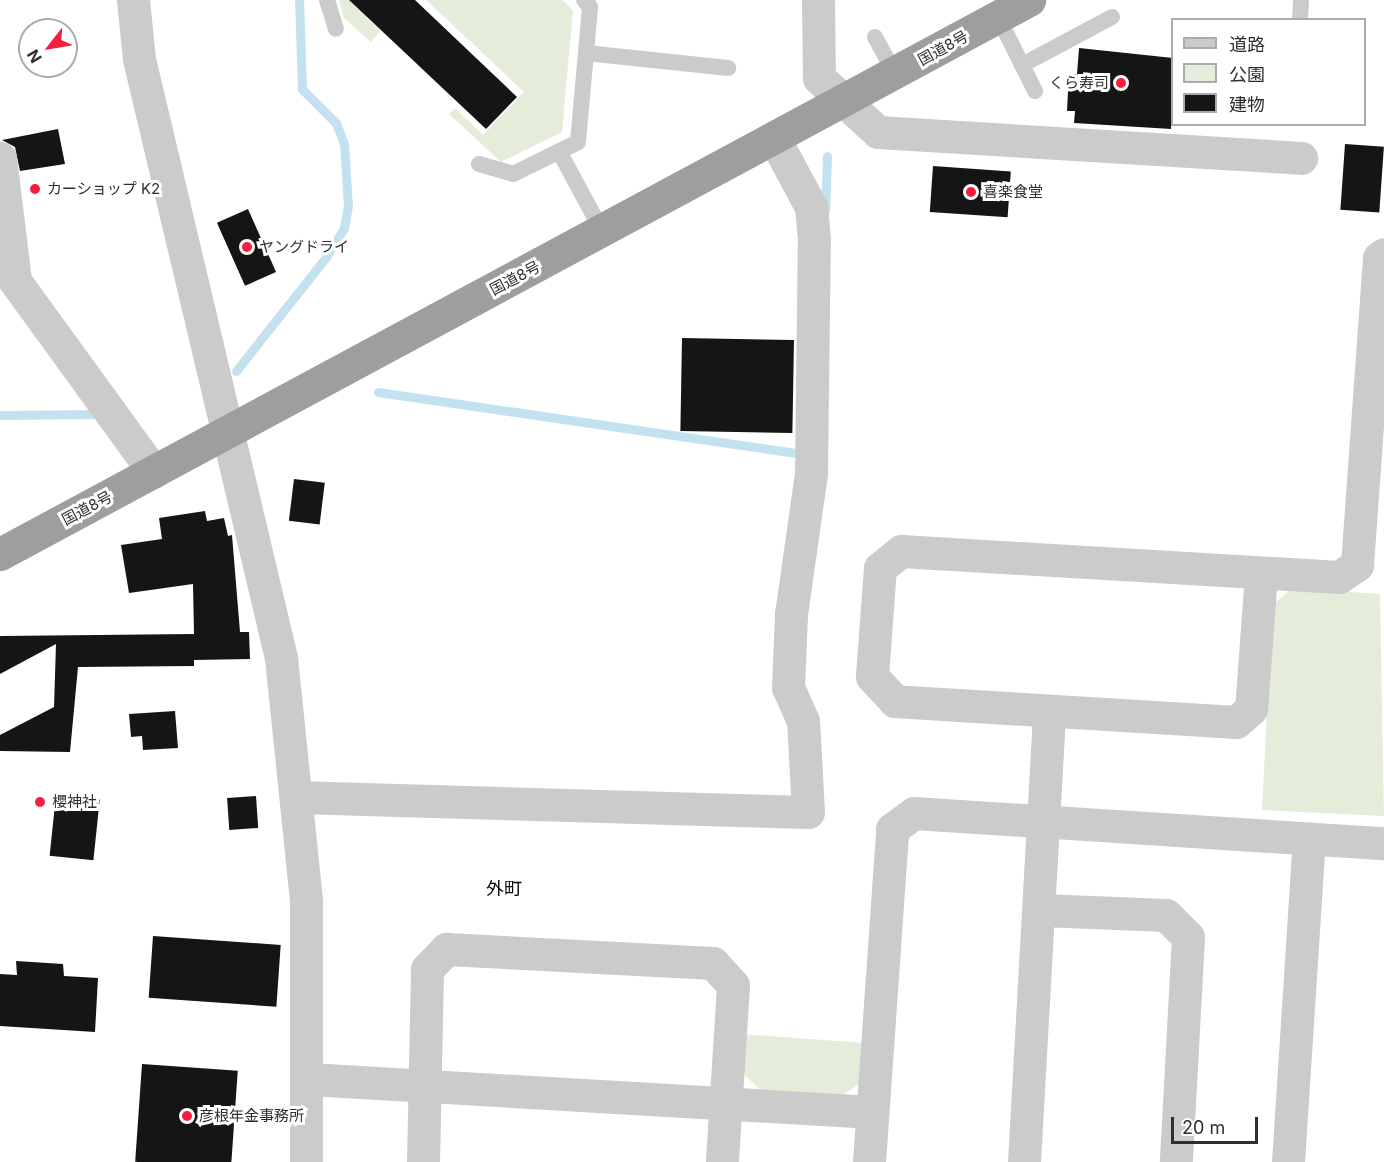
<!DOCTYPE html>
<meta charset="utf-8">
<style>
body{margin:0}
#map{position:relative;width:1384px;height:1162px;overflow:hidden;background:#fff;font-family:Inter,"Noto Sans JP",sans-serif}
div>[style]{position:absolute}
[style*='--x']{left:calc(var(--x)*1px);top:calc(var(--y)*1px);width:calc(var(--w)*1px);rotate:calc(var(--a)*1deg)}
.green>*{inset:0;background:#e5edda}
.stream>*{height:9px;margin:-4.5px;padding:0 4.5px;transform-origin:4.5px;border-radius:4.5px;background:#c4e1ef}
.building>*{inset:0;background:#151515;transform-origin:0 0}
.service>*{height:16px;margin:-8px;padding:0 8px;transform-origin:8px;border-radius:8px;background:#cbcbcb}
.minor>*{height:33px;margin:-16.5px;padding:0 16.5px;transform-origin:16.5px;border-radius:16.5px;background:#cbcbcb}
.trunk>*{height:33px;margin:-16.5px;padding:0 16.5px;transform-origin:16.5px;border-radius:16.5px;background:#9e9e9e}
.dots>*{width:16px;height:16px;translate:-50% -50%;box-sizing:border-box;border:3px solid #fff;border-radius:50%}
span{translate:-50% -50%;white-space:nowrap;text-align:center;line-height:1.15;-webkit-text-stroke:6px #fff;paint-order:stroke}
.street-label{font-size:15px;color:#2e2e2e}
.poi-label{font-size:15px;color:#2e2e2e}
.right{translate:-100% -50%;text-align:right}
.left{translate:0 -50%;text-align:left}
.quarter-label{font-size:18px;color:#000}
.legend{position:absolute;left:1171px;top:18px;width:195px;height:108px;box-sizing:border-box;background:#fff;border:2px solid #ababab;margin:0;padding:8px 10px;list-style:none;font-size:18px;color:#2e2e2e}
.legend li{display:flex;align-items:center;gap:12px;height:30px}
.legend b{width:30px;border:2px solid #ababab}
.north{position:absolute;left:18px;top:18px;width:60px;height:60px;box-sizing:border-box;background:#fff;border:2px solid #ababab;border-radius:50%;rotate:239deg;font-size:16px;font-weight:700;line-height:24px;text-align:center;color:#2e2e2e}
.north::after{content:'';display:block;margin:auto;width:21px;height:27px;background:#f61e3c;clip-path:polygon(50% 0,100% 100%,50% 72%,0 100%)}
.scale{position:absolute;left:1171px;top:1117px;width:87px;height:27px;box-sizing:border-box;border:3px solid #2e2e2e;border-top:0;padding-left:8px;font-size:18px;line-height:21px;white-space:nowrap;color:#2e2e2e;-webkit-text-stroke:4px #fff;paint-order:stroke}
</style>
<div id="map">
<div class="green">
<i style="clip-path:polygon(339px 0,349px 0,380px 31px,371px 42px,344px 18px)"></i>
<i style="clip-path:polygon(426px 0,563px 0,573px 11px,562px 132px,501px 162px,449px 114px,455px 108px,483px 135px,524px 92px)"></i>
<i style="clip-path:polygon(1292px 588px,1380px 594px,1384px 816px,1262px 810px,1272px 606px)"></i>
<i style="clip-path:polygon(741px 1034px,865px 1043px,863px 1081px,836px 1100px,762px 1092px,741px 1071px)"></i>
</div>
<div class="stream">
<i style="--x:825;--y:211;--w:55;--a:-87.9"></i>
<i style="--x:236;--y:371;--w:145;--a:-51.7"></i>
<i style="--x:326;--y:257;--w:34;--a:-58"></i>
<i style="--x:344;--y:228;--w:22;--a:-80"></i>
<i style="--x:348;--y:206;--w:62;--a:-93.7"></i>
<i style="--x:344;--y:144;--w:22;--a:-111"></i>
<i style="--x:336;--y:123;--w:48;--a:-135"></i>
<i style="--x:302;--y:89;--w:89;--a:-91.9"></i>
<i style="--x:378;--y:392;--w:429;--a:8.3"></i>
<i style="--x:0;--y:415;--w:104;--a:-0.6"></i>
</div>
<div class="building">
<i style="clip-path:polygon(349px 0,415px 0,517px 97px,486px 129px)"></i>
<i style="clip-path:polygon(1079px 48px,1173px 58px,1171px 129px,1074px 123px,1075px 111px,1067px 111px,1068px 91px,1070px 74px,1077px 74px)"></i>
<i style="clip-path:polygon(58px 129px,65px 164px,20px 171px,15px 147px,2px 140px)"></i>
<i style="left:1345px;top:144px;width:39px;height:66px;rotate:4deg"></i>
<i style="left:933px;top:166px;width:78px;height:46px;rotate:4deg"></i>
<i style="left:248px;top:209px;width:69px;height:34px;rotate:66deg"></i>
<i style="left:682px;top:338px;width:112px;height:93px;rotate:1deg"></i>
<i style="left:294px;top:479px;width:31px;height:42px;rotate:7deg"></i>
<i style="clip-path:polygon(205px 511px,207px 521px,224px 518px,228px 536px,232px 535px,240px 632px,249px 632px,250px 659px,194px 660px,194px 666px,78px 667px,70px 752px,0 751px,0 735px,54px 707px,56px 644px,0 674px,0 636px,194px 634px,193px 584px,129px 593px,121px 545px,162px 539px,159px 518px)"></i>
<i style="clip-path:polygon(175px 711px,178px 748px,143px 750px,142px 736px,131px 737px,129px 714px)"></i>
<i style="left:56px;top:795px;width:44px;height:61px;rotate:6deg"></i>
<i style="left:256px;top:796px;width:32px;height:29px;rotate:86deg"></i>
<i style="left:153px;top:936px;width:128px;height:62px;rotate:4deg"></i>
<i style="clip-path:polygon(16px 961px,63px 964px,64px 976px,98px 978px,95px 1032px,0 1026px,0 974px,17px 975px)"></i>
<i style="left:142px;top:1064px;width:96px;height:98px;rotate:4deg"></i>
</div>
<div class="service">
<i style="--x:327;--y:0;--w:30;--a:73"></i>
<i style="--x:998;--y:17;--w:83;--a:63.4"></i>
<i style="--x:1300;--y:20;--w:20;--a:-87"></i>
<i style="--x:875;--y:37;--w:42;--a:61.6"></i>
<i style="--x:586;--y:53;--w:143;--a:6"></i>
<i style="--x:1022;--y:65;--w:102;--a:-28.1"></i>
<i style="--x:559;--y:151;--w:91;--a:61.7"></i>
<i style="--x:479;--y:164;--w:35;--a:16"></i>
<i style="--x:513;--y:174;--w:72;--a:-26.2"></i>
<i style="--x:578;--y:142;--w:136;--a:-84.9"></i>
<i style="--x:590;--y:7;--w:9;--a:-131"></i>
</div>
<div class="minor">
<i style="--x:133;--y:0;--w:59;--a:84.2"></i>
<i style="--x:139;--y:59;--w:616;--a:76.66"></i>
<i style="--x:281;--y:658;--w:245;--a:84.1"></i>
<i style="--x:306;--y:902;--w:260;--a:90"></i>
<i style="--x:818;--y:0;--w:78;--a:89.3"></i>
<i style="--x:819;--y:78;--w:80;--a:42.5"></i>
<i style="--x:878;--y:132;--w:424;--a:3.5"></i>
<i style="--x:0;--y:158;--w:124;--a:83"></i>
<i style="--x:15;--y:281;--w:236;--a:54"></i>
<i style="--x:1261;--y:574;--w:135;--a:94.2"></i>
<i style="--x:1251;--y:709;--w:20;--a:139"></i>
<i style="--x:1236;--y:722;--w:342;--a:-176.5"></i>
<i style="--x:895;--y:701;--w:34;--a:-133"></i>
<i style="--x:872;--y:676;--w:108;--a:-85.8"></i>
<i style="--x:880;--y:568;--w:27;--a:-39"></i>
<i style="--x:901;--y:551;--w:439;--a:3.4"></i>
<i style="--x:1339;--y:577;--w:22;--a:-34"></i>
<i style="--x:1357;--y:565;--w:308;--a:-85.9"></i>
<i style="--x:1379;--y:258;--w:6;--a:-39"></i>
<i style="--x:296;--y:797;--w:512;--a:1.68"></i>
<i style="--x:808;--y:812;--w:91;--a:-93.1"></i>
<i style="--x:803;--y:721;--w:37;--a:-114"></i>
<i style="--x:788;--y:687;--w:73;--a:-87.6"></i>
<i style="--x:791;--y:614;--w:142;--a:-81.9"></i>
<i style="--x:811;--y:473;--w:233;--a:-89.3"></i>
<i style="--x:814;--y:240;--w:33;--a:-95"></i>
<i style="--x:811;--y:207;--w:78;--a:-118.2"></i>
<i style="--x:1041;--y:910;--w:125;--a:2.3"></i>
<i style="--x:1166;--y:915;--w:31;--a:45"></i>
<i style="--x:1188;--y:937;--w:225;--a:93.1"></i>
<i style="--x:309;--y:1079;--w:564;--a:3.35"></i>
<i style="--x:423;--y:1162;--w:193;--a:-88.8"></i>
<i style="--x:427;--y:969;--w:28;--a:-46"></i>
<i style="--x:446;--y:949;--w:267;--a:3"></i>
<i style="--x:713;--y:963;--w:30;--a:48"></i>
<i style="--x:733;--y:985;--w:177;--a:93.6"></i>
<i style="--x:869;--y:1162;--w:334;--a:-86"></i>
<i style="--x:892;--y:829;--w:27;--a:-36"></i>
<i style="--x:914;--y:813;--w:471;--a:3.7"></i>
<i style="--x:1024;--y:1162;--w:452;--a:-86.8"></i>
<i style="--x:1288;--y:1162;--w:324;--a:-86.3"></i>
</div>
<div class="trunk">
<i style="--x:0;--y:554;--w:1169;--a:-28.3"></i>
</div>
<div class="dots">
<i style="left:1121px;top:83px;background:#f61e3c"></i>
<i style="left:35px;top:189px;background:#f61e3c"></i>
<i style="left:971px;top:192px;background:#f61e3c"></i>
<i style="left:247px;top:247px;background:#f61e3c"></i>
<i style="left:40px;top:802px;background:#f61e3c"></i>
<i style="left:187px;top:1116px;background:#f61e3c"></i>
</div>
<div class="street-label">
<span style="left:943px;top:48px;rotate:-29deg">国道8号</span>
<span style="left:515px;top:278px;rotate:-28deg">国道8号</span>
<span style="left:87px;top:508px;rotate:-28deg">国道8号</span>
</div>
<div class="poi-label">
<span class="right" style="left:1109px;top:83px">くら寿司</span>
<span class="left" style="left:47px;top:189px">カーショップ K2</span>
<span class="left" style="left:983px;top:192px">喜楽食堂</span>
<span class="left" style="left:259px;top:247px">ヤングドライ</span>
<span class="left" style="left:52px;top:802px">櫻神社</span>
<span class="left" style="left:199px;top:1116px">彦根年金事務所</span>
</div>
<div class="quarter-label">
<span style="left:504px;top:889px">外町</span>
</div>
<ul class="legend">
<li><b style="height:8px;background:#cbcbcb"></b>道路</li>
<li><b style="height:16px;background:#e5edda"></b>公園</li>
<li><b style="height:16px;background:#151515"></b>建物</li>
</ul>
<div class="north">N</div>
<div class="scale">20 m</div>
</div>
